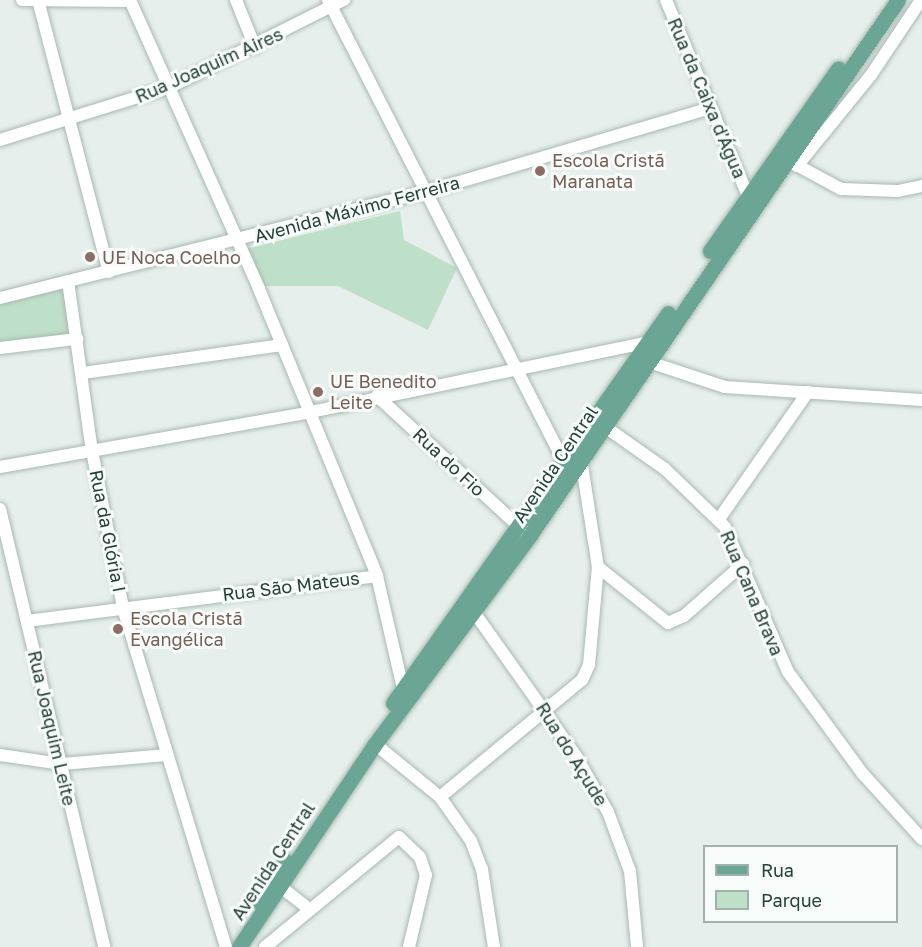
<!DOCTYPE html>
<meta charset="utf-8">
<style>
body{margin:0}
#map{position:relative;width:922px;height:947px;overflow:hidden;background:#e6efeb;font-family:"Golos Text",sans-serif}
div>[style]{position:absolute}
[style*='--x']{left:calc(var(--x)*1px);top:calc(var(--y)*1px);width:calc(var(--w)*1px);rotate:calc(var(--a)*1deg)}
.green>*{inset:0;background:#bfe0c8}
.roads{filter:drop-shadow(0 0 2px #a8b8b2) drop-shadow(0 0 2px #a8b8b2)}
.minor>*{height:12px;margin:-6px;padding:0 6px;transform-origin:6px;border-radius:6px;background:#fff}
.major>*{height:15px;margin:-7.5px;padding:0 7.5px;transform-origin:7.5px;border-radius:7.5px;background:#6aa596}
.dots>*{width:16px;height:16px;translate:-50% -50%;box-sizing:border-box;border:3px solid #f7fbf9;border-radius:50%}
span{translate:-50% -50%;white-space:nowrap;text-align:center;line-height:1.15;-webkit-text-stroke:6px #f7fbf9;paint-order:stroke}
.street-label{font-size:18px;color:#24423a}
.education-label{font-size:18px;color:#785e54}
.left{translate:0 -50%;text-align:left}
.legend{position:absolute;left:703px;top:845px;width:195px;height:78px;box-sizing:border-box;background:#f7fbf9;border:2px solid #a3b1ad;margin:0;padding:8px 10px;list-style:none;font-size:18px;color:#24423a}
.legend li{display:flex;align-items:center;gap:12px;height:30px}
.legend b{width:30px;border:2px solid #a3b1ad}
</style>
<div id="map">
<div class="green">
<i style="clip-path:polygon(400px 211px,404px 240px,457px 268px,428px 330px,338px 286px,262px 286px,246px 249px)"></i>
<i style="clip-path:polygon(63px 288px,70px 336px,0 343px,0 303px)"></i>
</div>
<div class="roads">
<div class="minor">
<i style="--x:22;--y:0;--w:108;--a:0.5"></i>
<i style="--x:38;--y:0;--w:281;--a:75.4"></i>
<i style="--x:130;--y:0;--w:316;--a:65.9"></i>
<i style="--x:259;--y:289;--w:310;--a:67.6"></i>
<i style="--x:377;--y:576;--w:116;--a:77"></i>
<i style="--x:236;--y:0;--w:51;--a:68"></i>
<i style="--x:328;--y:0;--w:521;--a:62.94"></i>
<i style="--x:666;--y:0;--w:212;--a:67.3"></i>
<i style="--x:0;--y:140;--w:178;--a:-17.3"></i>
<i style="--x:170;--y:87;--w:195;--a:-26.6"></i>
<i style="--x:791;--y:162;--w:57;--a:28.4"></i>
<i style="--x:841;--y:189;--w:57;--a:2"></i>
<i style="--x:898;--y:191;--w:25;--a:-12"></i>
<i style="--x:797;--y:166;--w:117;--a:-50.9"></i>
<i style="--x:871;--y:75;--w:90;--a:-56.3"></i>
<i style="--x:68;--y:281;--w:172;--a:82"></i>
<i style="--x:92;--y:451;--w:160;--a:78.8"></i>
<i style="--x:123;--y:608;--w:354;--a:73.1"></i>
<i style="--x:0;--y:298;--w:438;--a:-14"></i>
<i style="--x:425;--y:192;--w:297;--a:-16.4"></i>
<i style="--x:0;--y:348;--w:78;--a:-6.7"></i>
<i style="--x:649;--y:362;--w:80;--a:18.2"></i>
<i style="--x:725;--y:387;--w:197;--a:3.8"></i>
<i style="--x:83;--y:373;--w:201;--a:-8"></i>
<i style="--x:377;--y:396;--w:200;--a:42.6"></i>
<i style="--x:604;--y:426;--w:75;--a:35.2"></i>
<i style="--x:665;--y:469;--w:83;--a:44"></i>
<i style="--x:725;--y:527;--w:158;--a:66.5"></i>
<i style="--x:788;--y:672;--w:127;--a:53.7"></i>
<i style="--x:863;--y:774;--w:88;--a:47.8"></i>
<i style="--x:581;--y:459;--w:109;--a:81.1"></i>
<i style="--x:598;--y:567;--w:90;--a:38.7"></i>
<i style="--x:668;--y:623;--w:17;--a:-24"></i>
<i style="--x:684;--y:616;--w:79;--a:-41.4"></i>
<i style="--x:0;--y:467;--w:316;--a:-10"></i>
<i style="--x:311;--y:412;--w:344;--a:-11.7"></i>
<i style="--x:0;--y:509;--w:450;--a:76.6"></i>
<i style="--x:719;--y:519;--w:155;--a:-55"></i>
<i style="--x:474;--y:612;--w:176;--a:54.7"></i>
<i style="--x:576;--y:756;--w:64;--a:60.3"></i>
<i style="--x:608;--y:812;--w:63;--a:69.6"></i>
<i style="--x:630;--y:871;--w:76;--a:84.7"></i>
<i style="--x:27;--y:621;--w:353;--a:-7.3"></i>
<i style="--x:375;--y:744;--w:84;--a:39.2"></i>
<i style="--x:440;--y:797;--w:54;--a:54.8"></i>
<i style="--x:471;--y:841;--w:30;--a:69"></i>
<i style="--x:482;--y:869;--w:79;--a:81.3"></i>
<i style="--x:0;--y:755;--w:63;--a:8.3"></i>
<i style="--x:62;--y:764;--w:105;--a:-4.9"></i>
<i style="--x:440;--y:797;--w:184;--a:-39.5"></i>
<i style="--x:582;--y:680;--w:17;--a:-65"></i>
<i style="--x:589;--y:665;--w:98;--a:-84.8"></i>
<i style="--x:281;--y:887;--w:34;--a:38"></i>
<i style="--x:265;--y:947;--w:173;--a:-39.4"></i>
<i style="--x:399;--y:837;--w:29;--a:44"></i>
<i style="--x:420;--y:857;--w:19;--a:72"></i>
<i style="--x:426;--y:875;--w:74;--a:103.3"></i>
</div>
<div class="major">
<i style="--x:710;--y:251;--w:223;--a:-54.9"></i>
<i style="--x:393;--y:703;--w:477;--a:-54.8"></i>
<i style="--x:259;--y:902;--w:49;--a:-57.6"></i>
<i style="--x:239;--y:947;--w:244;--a:-56.2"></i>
<i style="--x:375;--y:744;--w:260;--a:-53.4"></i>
<i style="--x:530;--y:535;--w:649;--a:-55.48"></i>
</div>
</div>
<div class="dots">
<i style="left:540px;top:171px;background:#8d6e63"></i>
<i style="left:90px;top:257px;background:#8d6e63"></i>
<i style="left:318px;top:392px;background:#8d6e63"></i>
<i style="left:118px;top:629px;background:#8d6e63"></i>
</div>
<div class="street-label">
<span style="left:209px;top:65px;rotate:-24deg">Rua Joaquim Aires</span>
<span style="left:707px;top:98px;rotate:67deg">Rua da Caixa d'Água</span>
<span style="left:357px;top:209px;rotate:-15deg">Avenida Máximo Ferreira</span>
<span style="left:449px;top:462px;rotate:43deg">Rua do Fio</span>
<span style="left:555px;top:464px;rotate:-56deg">Avenida Central</span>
<span style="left:108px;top:531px;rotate:79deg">Rua da Glória I</span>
<span style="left:291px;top:586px;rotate:-7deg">Rua São Mateus</span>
<span style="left:752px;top:593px;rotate:67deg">Rua Cana Brava</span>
<span style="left:52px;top:728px;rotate:77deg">Rua Joaquim Leite</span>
<span style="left:572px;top:754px;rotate:58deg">Rua do Açude</span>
<span style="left:273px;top:861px;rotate:-57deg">Avenida Central</span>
</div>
<div class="education-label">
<span class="left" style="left:552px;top:171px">Escola Cristã<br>Maranata</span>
<span class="left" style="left:102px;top:257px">UE Noca Coelho</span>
<span class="left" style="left:330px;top:392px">UE Benedito<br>Leite</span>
<span class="left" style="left:130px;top:629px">Escola Cristã<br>Evangélica</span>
</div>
<ul class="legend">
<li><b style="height:8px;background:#6aa596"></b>Rua</li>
<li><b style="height:16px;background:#bfe0c8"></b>Parque</li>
</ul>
</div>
